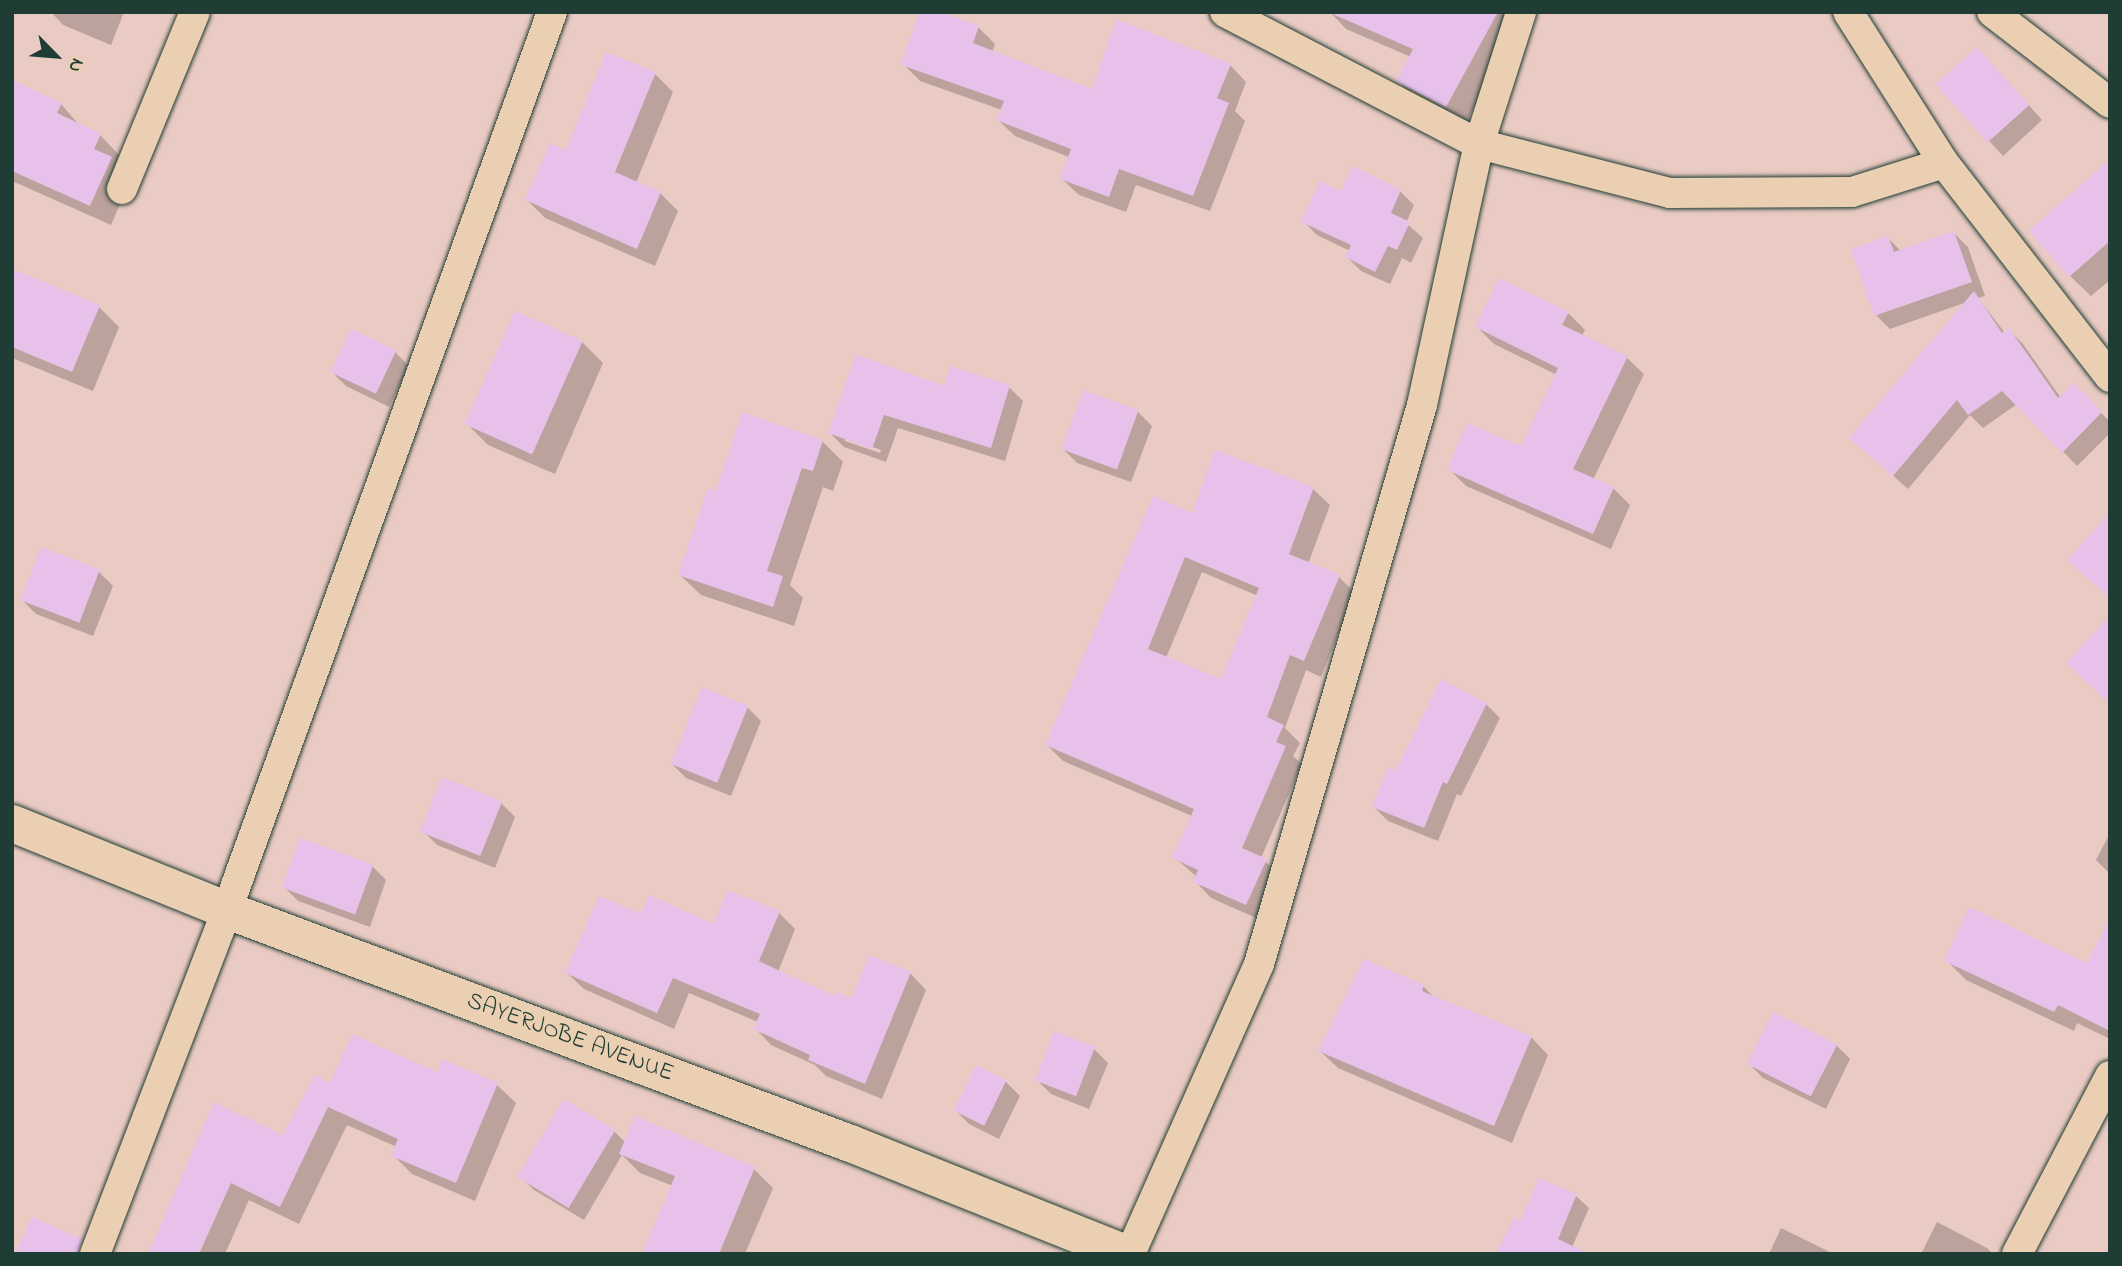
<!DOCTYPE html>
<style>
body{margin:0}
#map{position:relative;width:2122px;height:1266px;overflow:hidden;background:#eacbc3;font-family:"Indie Flower",sans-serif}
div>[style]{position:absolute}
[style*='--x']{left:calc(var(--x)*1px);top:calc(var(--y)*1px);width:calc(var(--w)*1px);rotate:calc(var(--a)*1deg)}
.shadow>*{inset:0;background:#0003}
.building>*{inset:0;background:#e8c1eb;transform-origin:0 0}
.roads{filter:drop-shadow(0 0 2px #1f3d34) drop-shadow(0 0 2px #1f3d34)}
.minor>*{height:30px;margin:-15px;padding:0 15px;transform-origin:15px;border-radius:15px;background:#ebcfb2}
.tertiary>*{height:37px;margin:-18.5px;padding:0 18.5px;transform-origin:18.5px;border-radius:18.5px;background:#ebcfb2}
span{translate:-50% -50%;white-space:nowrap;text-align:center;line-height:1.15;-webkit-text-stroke:5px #ebcfb2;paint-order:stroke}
.street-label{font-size:24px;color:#1f3d34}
.frame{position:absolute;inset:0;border:14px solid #1f3d34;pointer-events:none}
.north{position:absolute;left:21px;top:21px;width:70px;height:70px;-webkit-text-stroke:5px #ebcfb2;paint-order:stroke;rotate:115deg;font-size:19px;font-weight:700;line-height:28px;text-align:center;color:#1f3d34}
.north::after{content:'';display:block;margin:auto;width:24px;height:32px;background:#1f3d34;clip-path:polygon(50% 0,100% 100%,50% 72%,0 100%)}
</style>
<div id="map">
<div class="shadow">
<i style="clip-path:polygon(51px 12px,124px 12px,111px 45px,63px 25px)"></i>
<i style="clip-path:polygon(1330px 12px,1525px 12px,1465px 124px,1416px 99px,1398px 81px,1411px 57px,1346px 29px)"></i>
<i style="clip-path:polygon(978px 27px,995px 44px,992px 52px,1093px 91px,1230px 65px,1246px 82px,1235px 111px,1245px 121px,1210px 211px,1136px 185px,1126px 212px,1079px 195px,1062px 179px,1069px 157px,1015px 136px,998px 120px,1002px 110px,920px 81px,903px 64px)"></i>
<i style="clip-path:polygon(1991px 63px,2042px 120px,2003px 156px,1938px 85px)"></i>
<i style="clip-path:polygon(655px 74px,673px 92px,636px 183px,660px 193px,678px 211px,655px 266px,545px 218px,527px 200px,567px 153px)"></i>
<i style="clip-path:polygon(12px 82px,61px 104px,81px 127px,100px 135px,120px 156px,131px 179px,111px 225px,12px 181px)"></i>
<i style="clip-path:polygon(2110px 161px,2110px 280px,2091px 296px,2070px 276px)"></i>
<i style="clip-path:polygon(1353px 169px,1400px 191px,1414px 205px,1406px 223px,1423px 238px,1411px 263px,1402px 258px,1390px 284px,1361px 271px,1347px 257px,1350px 251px,1317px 235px,1303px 221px,1341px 193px)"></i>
<i style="clip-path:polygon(1954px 233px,1968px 247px,1985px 296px,1978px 298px,2005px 333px,2009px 330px,2023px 344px,2061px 398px,2074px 385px,2110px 422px,2110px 433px,2077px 466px,2017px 404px,1983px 428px,1970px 415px,1908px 489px,1851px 438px,1967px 302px,1890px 329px,1876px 315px,1888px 238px,1902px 252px)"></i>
<i style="clip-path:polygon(12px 271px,99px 307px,119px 327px,93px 391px,12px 358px)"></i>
<i style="clip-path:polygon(1568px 313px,1585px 330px,1582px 336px,1627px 358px,1644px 374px,1593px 480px,1613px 488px,1630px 505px,1611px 549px,1466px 486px,1449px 469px,1522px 448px,1557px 375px,1494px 344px,1477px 327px)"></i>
<i style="clip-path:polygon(582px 342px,603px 363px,555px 474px,488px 445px,468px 425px)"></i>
<i style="clip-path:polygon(395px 352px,409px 366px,389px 407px,346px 386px,332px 372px)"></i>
<i style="clip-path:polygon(evenodd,1009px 387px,1023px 401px,1005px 461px,898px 428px,886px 462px,844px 447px,830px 433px,945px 388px,1009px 387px,845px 437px,881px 450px,880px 453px,845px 441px,845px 437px)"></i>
<i style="clip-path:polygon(1138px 412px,1152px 426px,1131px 482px,1077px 463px,1063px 449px)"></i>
<i style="clip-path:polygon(822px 441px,843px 462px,833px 491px,823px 487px,790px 585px,803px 598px,794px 626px,701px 595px,680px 575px,717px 493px)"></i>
<i style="clip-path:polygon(evenodd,1313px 489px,1330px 505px,1308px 564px,1339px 577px,1355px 593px,1321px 677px,1306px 670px,1285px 728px,1300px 743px,1293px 756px,1302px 764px,1261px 858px,1282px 876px,1263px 921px,1211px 898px,1195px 881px,1197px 877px,1174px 857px,1192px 816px,1063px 761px,1047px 745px,1193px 515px,1313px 489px,1202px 572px,1258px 596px,1222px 682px,1166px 658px,1202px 572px)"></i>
<i style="clip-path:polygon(42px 549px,99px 572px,113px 586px,93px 636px,36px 614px,22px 600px)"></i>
<i style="clip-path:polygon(1442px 682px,1486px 704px,1500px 718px,1461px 796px,1457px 794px,1438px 841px,1388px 821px,1374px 807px,1397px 772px)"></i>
<i style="clip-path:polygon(747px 707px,761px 721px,731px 796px,686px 778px,672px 764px)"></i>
<i style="clip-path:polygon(501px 803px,515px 817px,495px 868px,437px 845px,423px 831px)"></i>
<i style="clip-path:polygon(2110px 833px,2110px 874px,2096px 860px)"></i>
<i style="clip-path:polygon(372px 866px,386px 880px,370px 927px,298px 901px,284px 887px)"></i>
<i style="clip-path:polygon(779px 913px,795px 929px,778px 972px,835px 999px,853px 1000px,910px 973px,926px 990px,882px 1099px,826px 1076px,815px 1065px,771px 1045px,755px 1028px,758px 1022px,689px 993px,674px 1029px,584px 989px,567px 973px,642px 916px,715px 926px)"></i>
<i style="clip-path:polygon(2110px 954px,2110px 1039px,2077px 1023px,2074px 1031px,1966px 980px,1946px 960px,2088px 965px)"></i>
<i style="clip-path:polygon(1423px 986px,1435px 998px,1531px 1037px,1548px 1055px,1512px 1143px,1338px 1068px,1320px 1051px)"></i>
<i style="clip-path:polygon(1836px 1045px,1850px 1059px,1826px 1109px,1763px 1078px,1749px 1064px)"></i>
<i style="clip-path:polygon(1094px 1049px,1108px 1063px,1089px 1109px,1051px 1094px,1037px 1080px)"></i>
<i style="clip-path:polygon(438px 1075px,497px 1085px,516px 1103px,475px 1201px,412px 1174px,393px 1155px,397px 1147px,347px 1125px,299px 1224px,249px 1200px,225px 1254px,151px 1251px,283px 1138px,331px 1085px)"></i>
<i style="clip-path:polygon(1006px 1082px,1020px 1096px,999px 1139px,969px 1124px,955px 1110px)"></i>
<i style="clip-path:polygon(614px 1131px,626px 1143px,754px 1169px,773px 1188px,745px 1254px,643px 1254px,673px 1186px,640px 1173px,622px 1155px,584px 1220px,534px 1190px,520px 1176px)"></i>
<i style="clip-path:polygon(1576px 1196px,1589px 1208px,1570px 1252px,1521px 1223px)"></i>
<i style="clip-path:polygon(1937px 1222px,1987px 1248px,1993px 1254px,1921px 1254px)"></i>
<i style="clip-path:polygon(1781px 1228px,1834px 1254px,1769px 1254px)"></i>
</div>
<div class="building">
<i style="clip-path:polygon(919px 12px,941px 12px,979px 26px,973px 43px,1092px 89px,1116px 19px,1231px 64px,1217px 98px,1229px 103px,1193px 196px,1119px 169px,1109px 197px,1060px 179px,1071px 149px,996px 120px,1004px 101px,901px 65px)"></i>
<i style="clip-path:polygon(1328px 12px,1498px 12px,1446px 107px,1396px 81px,1413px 49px)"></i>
<i style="left:1977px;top:47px;width:78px;height:56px;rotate:48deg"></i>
<i style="clip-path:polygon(606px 52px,656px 72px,615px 172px,661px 192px,637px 249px,525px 200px,550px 143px,566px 150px)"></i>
<i style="clip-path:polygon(12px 80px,62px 103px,57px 113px,101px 134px,94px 149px,112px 157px,90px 206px,12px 171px)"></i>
<i style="clip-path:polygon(2110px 159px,2110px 241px,2069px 277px,2029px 231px)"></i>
<i style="clip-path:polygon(1352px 166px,1401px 190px,1391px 213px,1410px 222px,1397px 250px,1388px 246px,1375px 272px,1345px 257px,1351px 245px,1301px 222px,1320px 181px,1341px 191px)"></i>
<i style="clip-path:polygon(1954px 231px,1972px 282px,1874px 316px,1851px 249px,1888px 236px,1894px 252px)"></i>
<i style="clip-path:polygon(12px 269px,100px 305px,72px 372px,12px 347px)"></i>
<i style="clip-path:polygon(1499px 278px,1569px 312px,1562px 325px,1628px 356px,1573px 469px,1614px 487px,1593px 534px,1447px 470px,1467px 423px,1521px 446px,1558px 368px,1475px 327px)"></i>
<i style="clip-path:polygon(1974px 291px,2002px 333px,2009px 328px,2058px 398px,2074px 383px,2102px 412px,2062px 453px,2002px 391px,1968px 415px,1957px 400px,1893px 476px,1849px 438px)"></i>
<i style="left:515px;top:311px;width:74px;height:124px;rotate:24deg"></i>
<i style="left:351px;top:329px;width:50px;height:48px;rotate:25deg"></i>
<i style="clip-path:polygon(856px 354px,944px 386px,950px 366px,1010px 385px,991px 448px,884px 415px,872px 449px,828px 433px)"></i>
<i style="left:1083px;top:390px;width:59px;height:63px;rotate:20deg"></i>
<i style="clip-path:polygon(742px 412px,823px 440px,813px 471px,802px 468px,767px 571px,783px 576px,773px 607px,678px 575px,708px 488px,716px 491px)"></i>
<i style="clip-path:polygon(evenodd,1215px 450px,1314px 487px,1289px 554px,1340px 575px,1304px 661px,1290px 655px,1267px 717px,1284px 725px,1276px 742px,1286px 746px,1242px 848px,1267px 859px,1246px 905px,1193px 882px,1198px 870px,1172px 858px,1194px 809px,1045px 745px,1153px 496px,1192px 513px,1215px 450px,1185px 557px,1259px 588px,1221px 679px,1148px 649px,1185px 557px)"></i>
<i style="clip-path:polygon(2110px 513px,2110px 598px,2067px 560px)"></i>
<i style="left:41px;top:547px;width:63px;height:57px;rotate:21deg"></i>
<i style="clip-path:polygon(2110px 616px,2110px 704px,2066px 663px)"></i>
<i style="clip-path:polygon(1441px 679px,1487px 703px,1447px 784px,1443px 782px,1424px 828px,1372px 807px,1388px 767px,1396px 770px)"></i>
<i style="left:702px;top:687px;width:50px;height:83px;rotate:22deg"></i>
<i style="left:442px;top:777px;width:65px;height:59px;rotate:22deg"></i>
<i style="left:300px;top:838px;width:78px;height:53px;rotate:20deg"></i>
<i style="clip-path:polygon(727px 890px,780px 911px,759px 961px,834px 996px,836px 992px,852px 998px,869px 955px,911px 972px,865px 1084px,808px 1060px,810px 1055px,753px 1029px,760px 1014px,673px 978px,657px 1013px,565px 973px,599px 896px,641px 914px,649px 895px,714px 924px)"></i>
<i style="clip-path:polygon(1969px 907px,2087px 963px,2110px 917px,2110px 1031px,2058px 1005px,2054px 1012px,1944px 961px)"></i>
<i style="clip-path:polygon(1364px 959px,1424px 985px,1422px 991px,1532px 1036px,1494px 1126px,1318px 1051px)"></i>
<i style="left:1773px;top:1012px;width:72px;height:58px;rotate:27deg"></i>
<i style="left:1054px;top:1031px;width:44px;height:53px;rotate:21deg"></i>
<i style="clip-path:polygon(352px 1034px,437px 1072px,442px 1059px,498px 1083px,456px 1183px,391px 1156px,398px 1139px,328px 1107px,280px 1207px,231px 1183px,199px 1254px,148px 1254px,214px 1102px,283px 1135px,315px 1075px,330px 1083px)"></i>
<i style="left:976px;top:1065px;width:34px;height:51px;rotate:26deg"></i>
<i style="left:564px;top:1099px;width:60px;height:91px;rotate:31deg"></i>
<i style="clip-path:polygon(635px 1116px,755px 1167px,719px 1254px,642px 1254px,675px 1176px,619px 1154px)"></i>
<i style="clip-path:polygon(1539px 1178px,1577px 1194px,1558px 1239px,1589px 1254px,1496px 1254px,1514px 1217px,1520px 1221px)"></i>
<i style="clip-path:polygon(32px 1217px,82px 1239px,78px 1254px,15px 1254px)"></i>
</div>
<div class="roads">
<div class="minor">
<i style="--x:1225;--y:12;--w:286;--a:27.5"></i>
<i style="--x:1479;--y:144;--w:197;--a:14.4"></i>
<i style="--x:1670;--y:193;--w:182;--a:-0.3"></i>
<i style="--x:1852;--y:192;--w:96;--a:-17.5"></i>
<i style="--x:1848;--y:12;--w:179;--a:57.6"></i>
<i style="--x:1944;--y:163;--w:271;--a:52.2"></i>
<i style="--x:1992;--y:12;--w:149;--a:37.6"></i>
<i style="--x:122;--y:189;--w:191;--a:-67.6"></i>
<i style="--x:95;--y:1254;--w:368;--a:-69"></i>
<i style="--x:227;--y:910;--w:955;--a:-70.1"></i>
<i style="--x:1130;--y:1254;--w:317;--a:-66"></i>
<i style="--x:1259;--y:964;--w:582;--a:-73.74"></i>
<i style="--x:1422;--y:405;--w:267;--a:-77.7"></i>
<i style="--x:1479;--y:144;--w:139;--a:-72.3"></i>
<i style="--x:2017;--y:1254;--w:201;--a:-62.4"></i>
</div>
<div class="tertiary">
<i style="--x:12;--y:823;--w:232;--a:22"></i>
<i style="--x:227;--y:910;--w:665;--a:20.51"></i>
<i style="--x:850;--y:1143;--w:298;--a:21.8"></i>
</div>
</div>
<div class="street-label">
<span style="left:570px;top:1038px;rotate:20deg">SAYERJOBE AVENUE</span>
</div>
<div class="frame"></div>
<div class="north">N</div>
</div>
